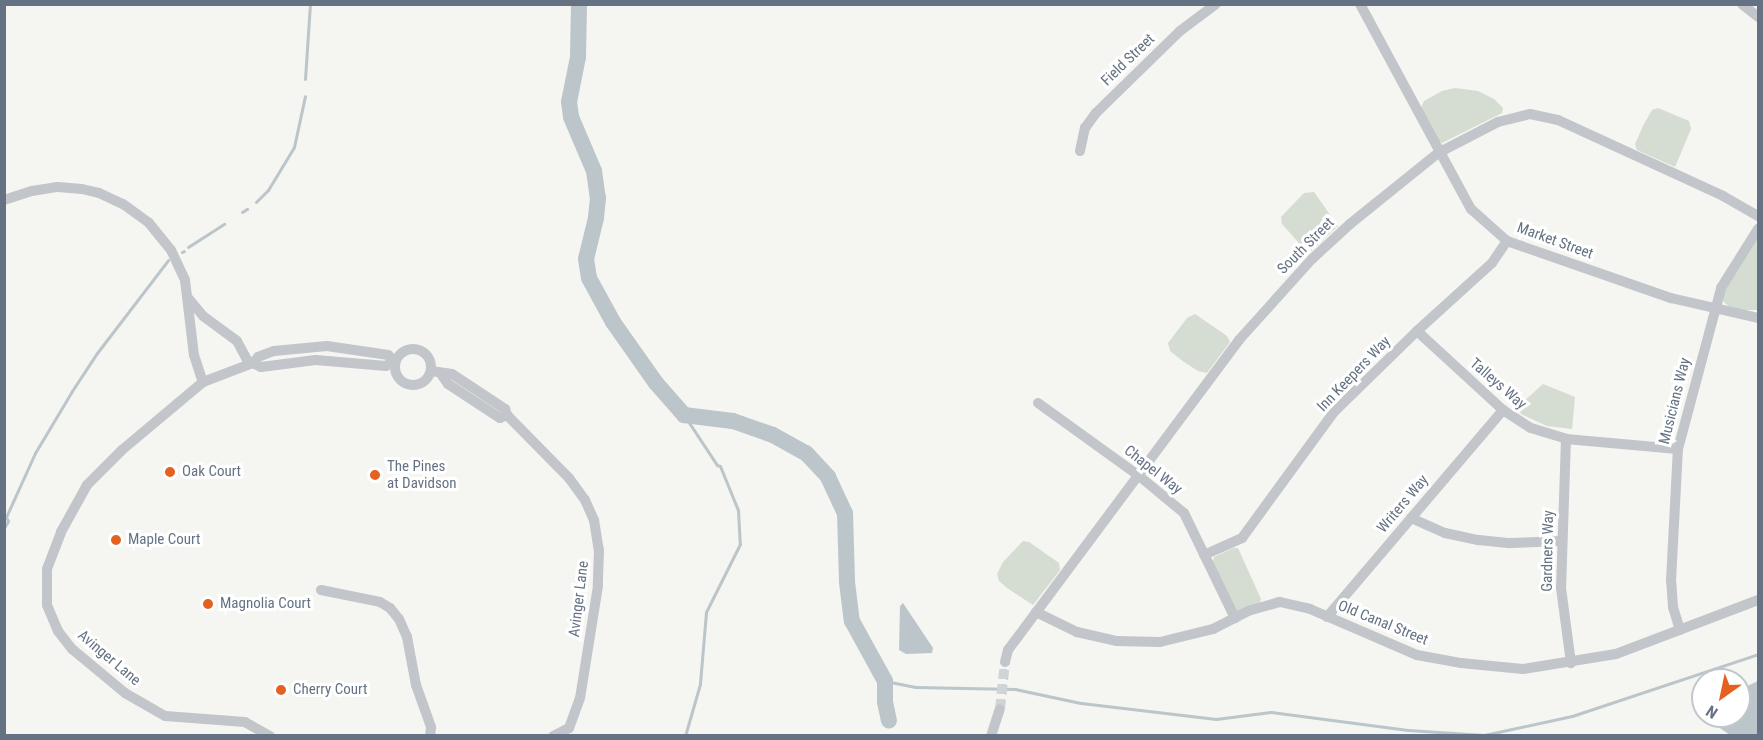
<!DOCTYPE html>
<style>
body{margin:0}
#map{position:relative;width:1763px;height:740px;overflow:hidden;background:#f5f5f1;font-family:"Roboto Condensed",sans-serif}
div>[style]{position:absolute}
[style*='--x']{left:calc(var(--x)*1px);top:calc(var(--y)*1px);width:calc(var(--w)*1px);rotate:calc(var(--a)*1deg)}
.green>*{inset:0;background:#d5dcd2}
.water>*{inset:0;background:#bbc5ca}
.stream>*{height:3px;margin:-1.5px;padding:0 1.5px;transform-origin:1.5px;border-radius:1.5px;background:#bbc5ca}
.river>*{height:16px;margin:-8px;padding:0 8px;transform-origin:8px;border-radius:8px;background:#bbc5ca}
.minor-tunnel>*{height:10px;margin-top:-5px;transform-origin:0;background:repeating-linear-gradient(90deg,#d1d4d6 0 10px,transparent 0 15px)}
.minor>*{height:10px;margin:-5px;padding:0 5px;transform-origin:5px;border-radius:5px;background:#c2c5c9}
.minor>.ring{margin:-5px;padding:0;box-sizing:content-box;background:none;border:10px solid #c2c5c9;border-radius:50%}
.dots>*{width:16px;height:16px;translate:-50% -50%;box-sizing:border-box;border:3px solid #fff;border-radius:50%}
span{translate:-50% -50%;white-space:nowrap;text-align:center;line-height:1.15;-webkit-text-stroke:6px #fff;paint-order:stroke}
.street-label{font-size:15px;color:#647283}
.poi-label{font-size:15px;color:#647283}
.left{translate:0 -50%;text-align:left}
.frame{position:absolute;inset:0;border:6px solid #647283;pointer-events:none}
.north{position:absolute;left:1691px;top:668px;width:60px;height:60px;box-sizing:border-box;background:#fff;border:2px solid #c1c7cd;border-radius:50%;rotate:213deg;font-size:16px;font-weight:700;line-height:24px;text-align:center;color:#647283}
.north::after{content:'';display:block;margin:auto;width:21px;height:27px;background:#e56121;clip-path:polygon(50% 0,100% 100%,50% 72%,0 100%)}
</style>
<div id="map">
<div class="green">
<i style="clip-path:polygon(1455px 88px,1478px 91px,1494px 99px,1503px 108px,1502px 113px,1442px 143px,1438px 140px,1421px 109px,1422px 105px,1424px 101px,1442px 91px)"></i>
<i style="clip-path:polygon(1658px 108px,1689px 121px,1691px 129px,1675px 167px,1637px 150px,1635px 144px,1643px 126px,1652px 110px)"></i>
<i style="clip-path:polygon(1314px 192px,1338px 226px,1311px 251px,1305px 250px,1282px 224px,1281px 217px,1304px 193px)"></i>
<i style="clip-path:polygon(1758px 238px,1758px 310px,1741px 310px,1728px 306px,1723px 301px,1723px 294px)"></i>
<i style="clip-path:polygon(1195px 314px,1227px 336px,1230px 342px,1207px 373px,1198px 371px,1184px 362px,1170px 351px,1168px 343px,1187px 318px)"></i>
<i style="clip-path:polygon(1543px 384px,1575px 397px,1572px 429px,1547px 426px,1521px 414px,1519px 409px,1522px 403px)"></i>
<i style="clip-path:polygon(1023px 541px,1029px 542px,1059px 563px,1060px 570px,1033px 605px,1007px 588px,999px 581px,997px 574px,1003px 562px)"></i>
<i style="clip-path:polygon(1233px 548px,1238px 548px,1261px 599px,1259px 605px,1235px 613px,1212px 565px,1214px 557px)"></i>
</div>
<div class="water">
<i style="clip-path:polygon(903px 603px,933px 648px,932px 653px,906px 654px,899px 650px,900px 606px)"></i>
<i style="clip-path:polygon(1758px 681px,1758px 735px,1730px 735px,1720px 728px,1713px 716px,1739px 716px,1739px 690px)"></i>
</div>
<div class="stream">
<i style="--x:305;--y:79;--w:75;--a:-86.2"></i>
<i style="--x:256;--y:202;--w:17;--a:-45"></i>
<i style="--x:268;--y:190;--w:50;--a:-58.8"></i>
<i style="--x:294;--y:147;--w:52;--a:-77.8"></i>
<i style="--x:242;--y:212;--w:6;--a:-31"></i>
<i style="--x:188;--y:247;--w:43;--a:-32.6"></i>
<i style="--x:182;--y:252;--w:2;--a:-27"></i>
<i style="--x:684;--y:415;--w:60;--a:56.6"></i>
<i style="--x:717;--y:465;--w:3;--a:18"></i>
<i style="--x:720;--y:466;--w:48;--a:67.8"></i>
<i style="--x:738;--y:510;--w:34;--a:87"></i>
<i style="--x:740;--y:544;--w:76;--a:116.6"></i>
<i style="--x:706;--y:612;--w:72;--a:94.8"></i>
<i style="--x:700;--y:684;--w:54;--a:106.1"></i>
<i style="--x:4;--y:528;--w:8;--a:-60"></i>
<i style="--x:8;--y:521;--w:4;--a:-117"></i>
<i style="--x:6;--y:517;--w:70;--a:-65.6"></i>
<i style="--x:35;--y:453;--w:72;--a:-59.2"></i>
<i style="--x:72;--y:391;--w:45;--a:-56.7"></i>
<i style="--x:97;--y:353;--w:117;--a:-52.6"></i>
<i style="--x:885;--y:681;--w:31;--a:11"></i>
<i style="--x:915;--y:687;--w:100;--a:1.1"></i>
<i style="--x:1015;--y:689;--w:67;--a:12"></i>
<i style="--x:1081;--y:703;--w:136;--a:6.8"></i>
<i style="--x:1216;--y:719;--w:55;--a:-7.3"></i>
<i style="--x:1271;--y:712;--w:138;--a:7.5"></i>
<i style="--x:1408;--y:730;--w:76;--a:3.8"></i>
<i style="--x:1484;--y:735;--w:90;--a:-12.2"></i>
<i style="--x:1572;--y:716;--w:196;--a:-18.4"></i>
</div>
<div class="river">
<i style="--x:579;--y:4;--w:53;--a:91.1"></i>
<i style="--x:578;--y:57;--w:46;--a:101.3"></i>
<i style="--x:569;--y:102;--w:15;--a:82"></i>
<i style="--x:571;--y:117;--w:59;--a:66.9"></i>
<i style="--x:594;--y:171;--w:27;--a:82"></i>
<i style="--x:598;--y:198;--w:20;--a:96"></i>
<i style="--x:596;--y:218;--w:42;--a:103.7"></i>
<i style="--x:586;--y:259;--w:19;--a:81"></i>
<i style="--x:589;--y:278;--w:50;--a:61.4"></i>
<i style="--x:613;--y:322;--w:75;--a:54.8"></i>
<i style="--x:656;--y:383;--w:43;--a:48.8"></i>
<i style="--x:684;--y:415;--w:49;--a:7"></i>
<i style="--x:733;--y:421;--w:42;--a:19.3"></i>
<i style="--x:773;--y:435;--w:38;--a:29"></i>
<i style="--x:806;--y:453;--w:33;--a:47"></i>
<i style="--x:828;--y:477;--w:40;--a:65"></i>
<i style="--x:845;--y:513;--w:69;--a:88.3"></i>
<i style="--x:847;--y:582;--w:39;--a:83"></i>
<i style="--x:852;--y:621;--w:68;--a:61.2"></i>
<i style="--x:885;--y:681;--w:21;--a:90"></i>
<i style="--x:885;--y:702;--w:19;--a:78"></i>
</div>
<div class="minor-tunnel">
<i style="--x:1000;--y:709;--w:47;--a:-83.9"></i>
</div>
<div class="minor">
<i style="--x:1360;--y:4;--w:233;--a:61.6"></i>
<i style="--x:1471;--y:209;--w:48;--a:41.6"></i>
<i style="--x:1507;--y:241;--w:174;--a:19.2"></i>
<i style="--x:1671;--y:298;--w:89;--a:12.9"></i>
<i style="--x:1742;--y:4;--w:21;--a:39"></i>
<i style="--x:1080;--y:151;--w:24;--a:-78"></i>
<i style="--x:1085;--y:128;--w:19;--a:-54"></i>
<i style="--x:1096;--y:113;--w:117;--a:-44.3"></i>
<i style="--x:1180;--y:31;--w:45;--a:-36.9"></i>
<i style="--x:4;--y:200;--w:29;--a:-18"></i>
<i style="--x:32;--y:191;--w:26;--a:-9"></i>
<i style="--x:58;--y:187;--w:24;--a:5"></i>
<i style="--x:82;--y:189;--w:17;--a:13"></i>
<i style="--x:99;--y:193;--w:26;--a:25"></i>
<i style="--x:123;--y:204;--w:32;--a:36"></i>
<i style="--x:149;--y:223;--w:35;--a:51"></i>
<i style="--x:171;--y:250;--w:33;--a:65"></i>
<i style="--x:185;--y:280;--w:76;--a:83.2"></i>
<i style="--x:194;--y:355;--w:28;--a:72"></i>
<i style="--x:188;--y:298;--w:23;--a:50"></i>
<i style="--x:203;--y:316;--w:42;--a:36.3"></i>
<i style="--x:237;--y:341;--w:26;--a:62"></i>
<i style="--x:1417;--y:331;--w:117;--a:42.6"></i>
<i style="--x:1503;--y:410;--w:33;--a:33"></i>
<i style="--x:1531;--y:428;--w:37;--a:17"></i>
<i style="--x:1566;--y:439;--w:112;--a:5.1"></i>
<i class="ring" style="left:395px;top:349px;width:26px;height:26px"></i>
<i style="--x:253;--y:363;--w:9;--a:27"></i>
<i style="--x:261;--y:367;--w:55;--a:-7.3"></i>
<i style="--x:316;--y:360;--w:70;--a:4.9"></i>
<i style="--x:386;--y:366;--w:9;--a:-36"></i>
<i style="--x:431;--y:371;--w:21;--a:8"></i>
<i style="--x:452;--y:374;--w:64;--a:33.4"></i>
<i style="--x:505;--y:409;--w:6;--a:72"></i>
<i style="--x:507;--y:415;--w:88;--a:45.5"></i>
<i style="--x:569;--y:478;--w:27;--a:54"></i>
<i style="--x:585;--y:500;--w:22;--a:66"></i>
<i style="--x:594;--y:520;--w:30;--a:81"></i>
<i style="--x:599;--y:550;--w:36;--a:92"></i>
<i style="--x:598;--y:586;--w:113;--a:99.1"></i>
<i style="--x:580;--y:698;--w:32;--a:110"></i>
<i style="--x:569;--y:728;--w:18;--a:153"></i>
<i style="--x:441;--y:374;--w:12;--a:55"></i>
<i style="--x:448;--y:384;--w:62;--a:33.2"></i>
<i style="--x:500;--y:418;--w:8;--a:-23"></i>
<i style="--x:1038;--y:403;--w:123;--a:35.8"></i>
<i style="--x:1138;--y:475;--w:60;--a:39.6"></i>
<i style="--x:1184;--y:513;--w:117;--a:64.1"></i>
<i style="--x:1566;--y:439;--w:149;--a:91.9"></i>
<i style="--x:1561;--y:588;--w:76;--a:82.4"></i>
<i style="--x:1411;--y:518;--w:37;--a:24"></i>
<i style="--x:1445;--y:533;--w:35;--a:12"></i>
<i style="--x:1479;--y:540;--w:31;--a:6"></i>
<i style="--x:1510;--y:543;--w:52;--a:-2.2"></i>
<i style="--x:1204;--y:555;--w:42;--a:-24.1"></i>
<i style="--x:1242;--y:538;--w:156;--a:-53.9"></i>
<i style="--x:1334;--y:412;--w:116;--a:-44.3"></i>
<i style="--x:1417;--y:331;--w:101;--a:-42.2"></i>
<i style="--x:1492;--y:263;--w:27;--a:-56"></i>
<i style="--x:321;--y:590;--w:60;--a:11.5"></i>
<i style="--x:380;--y:602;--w:12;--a:31"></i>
<i style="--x:390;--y:608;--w:14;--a:51"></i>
<i style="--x:399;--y:619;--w:20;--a:66"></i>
<i style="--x:407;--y:637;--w:49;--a:79.4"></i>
<i style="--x:416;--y:685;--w:45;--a:70.3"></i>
<i style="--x:431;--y:727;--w:9;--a:96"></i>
<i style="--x:1036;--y:612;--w:46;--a:26"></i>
<i style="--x:1077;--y:632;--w:41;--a:12.7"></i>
<i style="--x:1117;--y:641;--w:43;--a:1.3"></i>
<i style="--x:1160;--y:642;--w:55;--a:-13.8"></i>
<i style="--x:1213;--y:629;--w:39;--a:-27"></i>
<i style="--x:1248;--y:611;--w:33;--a:-16"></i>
<i style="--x:1280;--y:602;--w:31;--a:13"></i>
<i style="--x:1310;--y:609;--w:116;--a:23.3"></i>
<i style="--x:1417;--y:655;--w:45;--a:10.3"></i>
<i style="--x:1461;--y:663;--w:62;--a:5.5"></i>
<i style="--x:1523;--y:669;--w:94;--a:-9.2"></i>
<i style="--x:1616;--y:654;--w:152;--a:-20.8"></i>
<i style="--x:1327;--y:617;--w:272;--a:-49.6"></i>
<i style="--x:1680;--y:630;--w:24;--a:-107"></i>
<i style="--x:1673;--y:607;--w:26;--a:-94"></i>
<i style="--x:1671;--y:581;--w:132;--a:-87"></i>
<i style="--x:1678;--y:449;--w:167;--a:-75"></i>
<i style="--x:1721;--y:288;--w:70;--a:-57.9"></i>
<i style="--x:1005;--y:662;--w:12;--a:-76"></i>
<i style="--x:1008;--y:650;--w:387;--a:-53.3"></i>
<i style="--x:1239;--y:340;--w:109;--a:-48"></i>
<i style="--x:1312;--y:259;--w:52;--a:-42.6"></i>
<i style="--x:1350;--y:224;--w:113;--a:-38.9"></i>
<i style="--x:1438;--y:153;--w:68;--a:-27.3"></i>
<i style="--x:1498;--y:122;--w:33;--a:-14"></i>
<i style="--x:1530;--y:114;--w:29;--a:12"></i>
<i style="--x:1558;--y:120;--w:182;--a:24.7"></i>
<i style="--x:1723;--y:196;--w:40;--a:29.7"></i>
<i style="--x:270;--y:736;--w:29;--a:-151"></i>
<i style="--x:245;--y:722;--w:80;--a:-175.7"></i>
<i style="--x:165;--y:716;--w:46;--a:-150.1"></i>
<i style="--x:125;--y:693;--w:69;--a:-140.3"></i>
<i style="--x:72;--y:649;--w:23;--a:-128"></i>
<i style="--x:58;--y:631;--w:28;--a:-113"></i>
<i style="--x:47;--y:605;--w:36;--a:-90"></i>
<i style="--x:47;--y:569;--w:40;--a:-69"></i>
<i style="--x:61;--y:532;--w:54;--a:-61"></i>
<i style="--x:87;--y:485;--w:49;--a:-45"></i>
<i style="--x:122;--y:450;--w:106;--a:-40"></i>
<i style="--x:203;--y:382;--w:53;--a:-20.8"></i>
<i style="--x:253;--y:363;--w:8;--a:-50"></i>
<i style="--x:258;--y:357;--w:17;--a:-21"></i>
<i style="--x:274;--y:351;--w:53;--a:-5.4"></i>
<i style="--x:327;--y:346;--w:62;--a:8.4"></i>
<i style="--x:388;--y:355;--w:9;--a:41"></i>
<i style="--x:991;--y:736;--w:28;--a:-72"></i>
</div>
<div class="dots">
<i style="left:170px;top:472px;background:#e56121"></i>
<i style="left:375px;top:475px;background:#e56121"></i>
<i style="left:116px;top:540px;background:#e56121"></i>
<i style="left:208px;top:604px;background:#e56121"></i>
<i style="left:281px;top:690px;background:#e56121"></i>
</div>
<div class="street-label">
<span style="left:1128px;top:60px;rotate:-44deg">Field Street</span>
<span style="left:1555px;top:241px;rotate:20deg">Market Street</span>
<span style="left:1306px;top:246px;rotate:-45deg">South Street</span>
<span style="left:1354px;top:374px;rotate:-46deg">Inn Keepers Way</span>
<span style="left:1498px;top:384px;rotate:41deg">Talleys Way</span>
<span style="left:1675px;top:401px;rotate:-76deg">Musicians Way</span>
<span style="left:1153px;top:470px;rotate:38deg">Chapel Way</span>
<span style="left:1403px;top:504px;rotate:-50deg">Writers Way</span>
<span style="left:1548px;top:551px;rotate:-89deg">Gardners Way</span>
<span style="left:579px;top:599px;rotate:-83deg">Avinger Lane</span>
<span style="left:1383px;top:623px;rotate:22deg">Old Canal Street</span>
<span style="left:109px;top:658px;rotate:40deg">Avinger Lane</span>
</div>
<div class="poi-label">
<span class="left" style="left:387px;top:475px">The Pines<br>at Davidson</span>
<span class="left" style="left:182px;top:472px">Oak Court</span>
<span class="left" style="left:128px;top:540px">Maple Court</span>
<span class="left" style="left:220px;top:604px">Magnolia Court</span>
<span class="left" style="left:293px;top:690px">Cherry Court</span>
</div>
<div class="frame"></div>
<div class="north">N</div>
</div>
